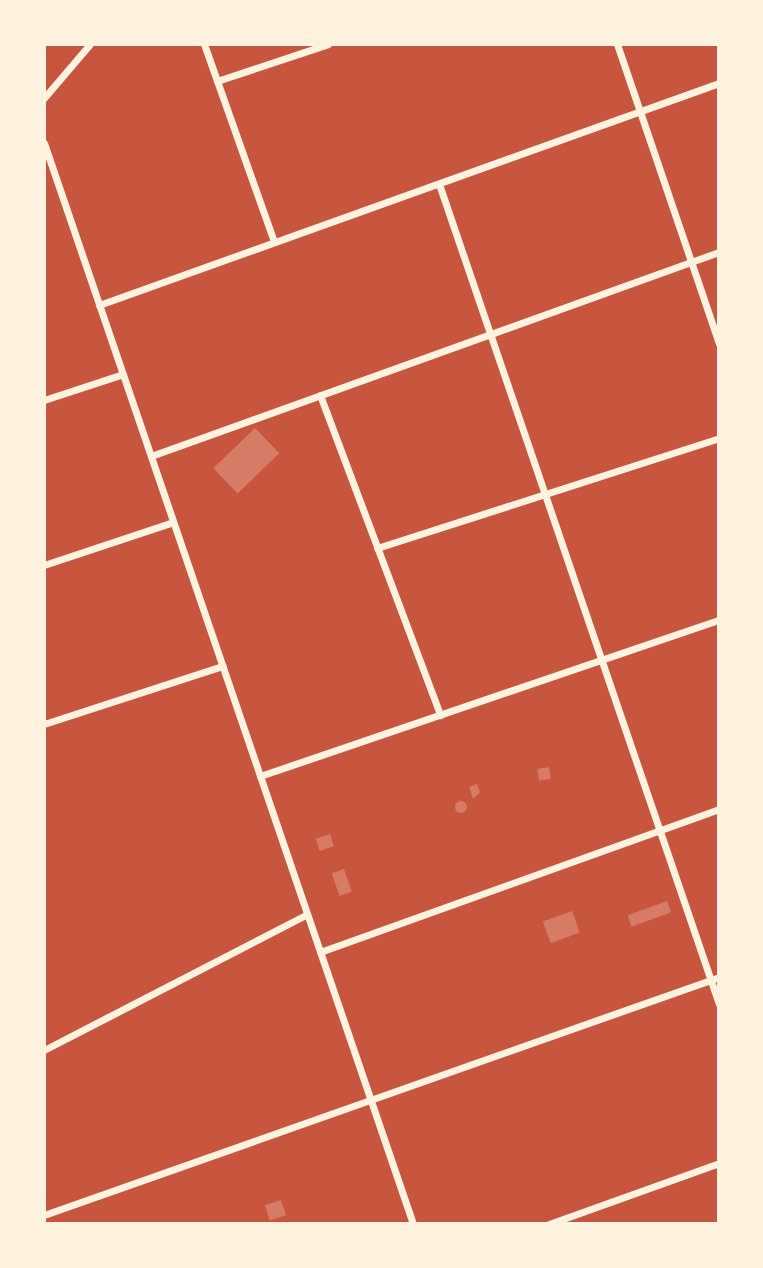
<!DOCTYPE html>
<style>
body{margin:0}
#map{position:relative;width:763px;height:1268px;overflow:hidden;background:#c8553d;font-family:"Source Serif 4",serif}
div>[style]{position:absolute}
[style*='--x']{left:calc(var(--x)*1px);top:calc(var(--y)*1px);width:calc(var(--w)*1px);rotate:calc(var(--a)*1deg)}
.building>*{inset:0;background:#d67c66;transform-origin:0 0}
.round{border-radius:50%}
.minor>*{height:7px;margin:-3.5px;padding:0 3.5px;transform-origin:3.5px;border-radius:3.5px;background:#fff3e0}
span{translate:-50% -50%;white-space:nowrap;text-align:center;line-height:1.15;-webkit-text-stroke:7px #fff3e0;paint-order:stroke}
.frame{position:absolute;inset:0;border:46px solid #fff3e0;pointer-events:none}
</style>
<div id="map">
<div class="building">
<i style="left:255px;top:428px;width:35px;height:58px;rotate:46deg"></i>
<i style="left:549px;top:767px;width:12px;height:12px;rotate:81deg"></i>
<i style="clip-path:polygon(477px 784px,480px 792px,473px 799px,469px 787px)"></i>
<i class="round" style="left:455px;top:801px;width:12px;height:12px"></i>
<i style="left:330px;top:834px;width:13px;height:15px;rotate:72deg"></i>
<i style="left:344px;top:869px;width:24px;height:13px;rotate:71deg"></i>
<i style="left:667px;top:901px;width:12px;height:42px;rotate:70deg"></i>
<i style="left:572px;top:911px;width:23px;height:31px;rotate:70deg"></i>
<i style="left:281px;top:1200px;width:16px;height:17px;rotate:72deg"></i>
</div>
<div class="minor">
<i style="--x:204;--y:44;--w:210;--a:70.5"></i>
<i style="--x:617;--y:44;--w:317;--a:71.2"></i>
<i style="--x:217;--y:81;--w:117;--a:-18.4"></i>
<i style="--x:44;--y:98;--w:71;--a:-49.6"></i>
<i style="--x:44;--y:143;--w:1142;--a:71.15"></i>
<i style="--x:439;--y:184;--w:866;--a:71.15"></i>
<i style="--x:99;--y:305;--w:659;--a:-19.7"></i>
<i style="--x:320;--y:395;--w:342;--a:69.4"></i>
<i style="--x:44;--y:400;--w:83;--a:-18.2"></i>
<i style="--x:151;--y:456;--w:604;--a:-19.76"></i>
<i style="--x:377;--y:548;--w:359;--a:-17.8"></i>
<i style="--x:44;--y:565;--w:136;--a:-18.4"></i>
<i style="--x:44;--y:724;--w:188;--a:-18"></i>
<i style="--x:260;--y:776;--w:485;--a:-18.8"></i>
<i style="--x:320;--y:952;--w:424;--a:-19.7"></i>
<i style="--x:44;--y:1050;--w:296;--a:-27.3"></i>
<i style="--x:44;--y:1215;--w:716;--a:-19.42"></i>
<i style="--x:549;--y:1224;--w:181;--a:-19.7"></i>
</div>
<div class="frame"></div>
</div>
